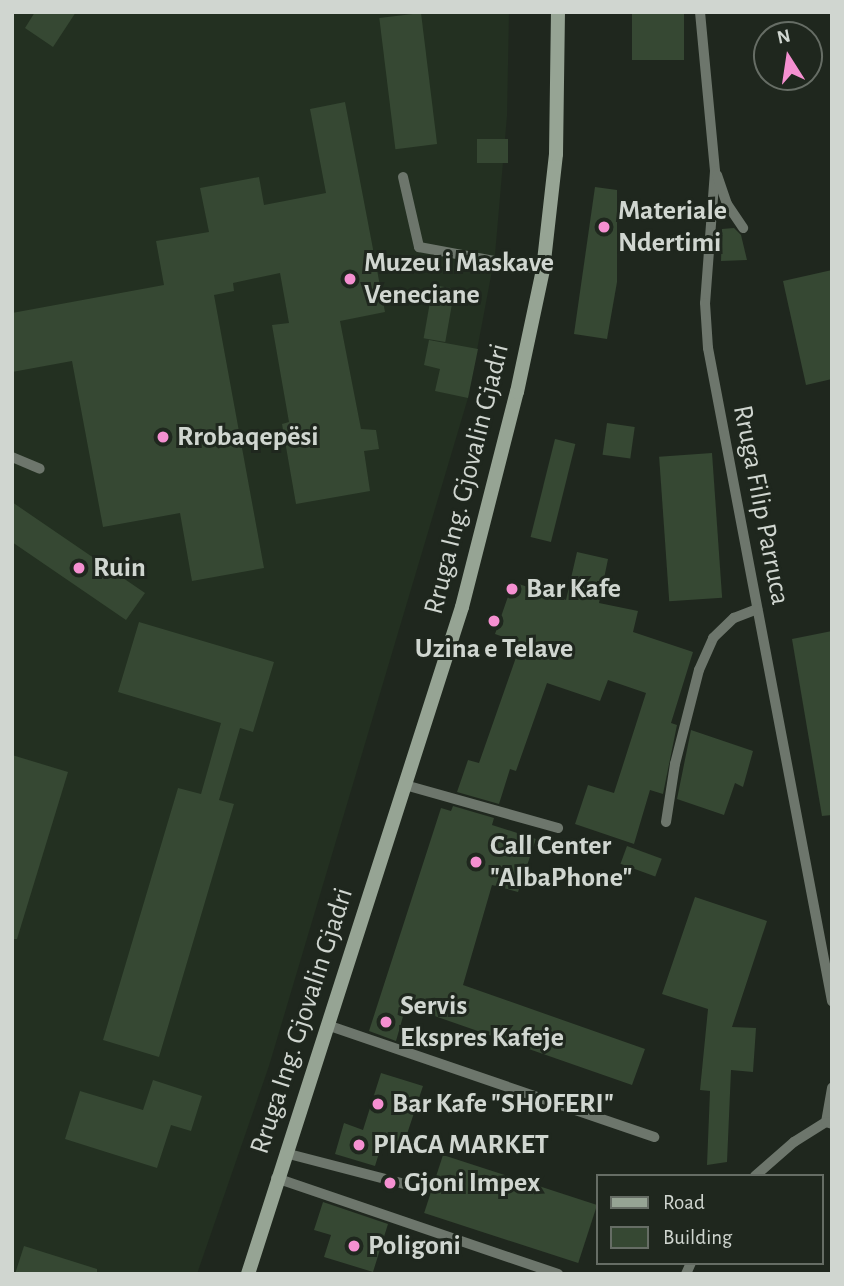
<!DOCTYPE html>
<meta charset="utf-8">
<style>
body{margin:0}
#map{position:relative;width:844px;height:1286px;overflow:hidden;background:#1f271e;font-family:"Alegreya Sans",sans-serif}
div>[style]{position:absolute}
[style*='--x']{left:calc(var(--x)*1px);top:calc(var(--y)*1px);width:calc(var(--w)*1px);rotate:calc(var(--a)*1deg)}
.built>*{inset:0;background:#233021}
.building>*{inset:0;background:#364833;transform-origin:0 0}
.lane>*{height:10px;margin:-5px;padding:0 5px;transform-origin:5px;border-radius:5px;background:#6d766c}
.secondary>*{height:14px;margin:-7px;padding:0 7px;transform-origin:7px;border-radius:7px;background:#96a494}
.dots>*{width:19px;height:19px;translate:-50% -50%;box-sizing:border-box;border:4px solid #1f271e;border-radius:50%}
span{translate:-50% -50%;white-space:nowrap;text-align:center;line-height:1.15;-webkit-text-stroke:6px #1f271e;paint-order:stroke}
.poi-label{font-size:28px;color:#d0d6d0;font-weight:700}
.left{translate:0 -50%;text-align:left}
.street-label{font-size:28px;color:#d0d6d0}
.frame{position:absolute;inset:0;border:14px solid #d0d6d0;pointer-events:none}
.legend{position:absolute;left:596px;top:1174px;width:228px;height:91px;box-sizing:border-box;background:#1f271e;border:2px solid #666d65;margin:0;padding:9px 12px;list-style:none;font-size:21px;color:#d0d6d0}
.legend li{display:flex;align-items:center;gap:14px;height:35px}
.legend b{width:35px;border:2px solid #666d65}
.north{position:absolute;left:753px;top:21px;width:70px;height:70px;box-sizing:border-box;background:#1f271e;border:2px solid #666d65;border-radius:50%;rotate:348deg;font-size:19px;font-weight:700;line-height:28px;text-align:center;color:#d0d6d0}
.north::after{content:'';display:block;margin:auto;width:24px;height:32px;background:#f590d1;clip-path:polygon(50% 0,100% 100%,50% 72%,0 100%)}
</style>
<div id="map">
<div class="built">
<i style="clip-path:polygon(12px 12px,509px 12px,507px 116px,495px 255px,468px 398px,269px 1066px,197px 1274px,12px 1274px)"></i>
</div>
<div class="building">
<i style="clip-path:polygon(35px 12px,76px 12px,53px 47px,25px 28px)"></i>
<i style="left:632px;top:12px;width:52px;height:48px"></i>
<i style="left:421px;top:13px;width:132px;height:42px;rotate:83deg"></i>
<i style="clip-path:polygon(345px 102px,385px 312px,340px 321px,361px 429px,376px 430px,379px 449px,364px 451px,370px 491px,296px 504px,282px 424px,289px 422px,272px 325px,289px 323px,280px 273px,233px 283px,234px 291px,214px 295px,264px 568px,192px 581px,180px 513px,103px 527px,72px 361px,12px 372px,12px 313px,164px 285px,156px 241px,209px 232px,200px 188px,259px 177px,264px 205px,326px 193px,310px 109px)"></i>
<i style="left:477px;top:139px;width:31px;height:24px"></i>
<i style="clip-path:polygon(595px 187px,617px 190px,617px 282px,607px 339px,574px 334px)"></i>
<i style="clip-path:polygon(734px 228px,741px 235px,747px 260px,721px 261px,722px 229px)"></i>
<i style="clip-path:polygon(832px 270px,832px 379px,806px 385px,783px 281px)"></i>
<i style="left:433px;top:285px;width:22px;height:54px;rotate:10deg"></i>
<i style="clip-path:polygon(429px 340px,478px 349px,468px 398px,435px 391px,440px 369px,424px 365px)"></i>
<i style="left:607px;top:423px;width:28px;height:32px;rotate:8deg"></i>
<i style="left:555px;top:439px;width:21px;height:101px;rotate:14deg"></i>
<i style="left:712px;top:453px;width:145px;height:53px;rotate:86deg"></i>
<i style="clip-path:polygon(12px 502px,145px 593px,126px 620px,12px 542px)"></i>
<i style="clip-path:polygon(577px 552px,608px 559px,599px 603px,638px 611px,633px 632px,693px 652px,671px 723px,677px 725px,663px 794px,650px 790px,634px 844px,575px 824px,588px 785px,614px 793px,646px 693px,608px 680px,600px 701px,547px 683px,516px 771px,510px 769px,499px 804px,457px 792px,468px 760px,479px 763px,521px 643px,495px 634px,513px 582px,566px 600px)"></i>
<i style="clip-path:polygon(139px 622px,274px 662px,253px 732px,240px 728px,219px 800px,234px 804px,159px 1057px,103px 1040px,178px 788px,201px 794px,221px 723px,118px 692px)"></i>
<i style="clip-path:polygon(832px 631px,832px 815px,822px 816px,792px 639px)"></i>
<i style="clip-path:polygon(691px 730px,753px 751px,743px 787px,735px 783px,724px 815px,677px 799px)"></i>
<i style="clip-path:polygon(12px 755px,68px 772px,17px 939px,12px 939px)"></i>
<i style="clip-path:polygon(453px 806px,494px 818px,492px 825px,536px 839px,518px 892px,492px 885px,463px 985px,645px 1049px,632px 1085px,406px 1006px,396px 1041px,369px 1031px,441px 808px,451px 811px)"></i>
<i style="left:627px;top:846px;width:37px;height:19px;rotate:20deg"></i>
<i style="clip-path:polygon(695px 897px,767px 921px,732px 1027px,756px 1028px,753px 1072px,731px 1070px,727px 1162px,707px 1165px,710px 1091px,700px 1090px,708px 1009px,662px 994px)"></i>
<i style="clip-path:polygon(381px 1073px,423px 1086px,404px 1143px,384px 1137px,375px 1166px,335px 1154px,344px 1123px,363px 1130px)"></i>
<i style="clip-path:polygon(153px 1080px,202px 1096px,191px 1131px,171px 1125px,157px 1168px,65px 1139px,80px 1091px,143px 1110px)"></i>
<i style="left:443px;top:1155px;width:162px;height:61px;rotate:18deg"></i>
<i style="clip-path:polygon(323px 1202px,388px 1224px,373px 1272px,324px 1257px,331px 1235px,314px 1230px)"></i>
<i style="clip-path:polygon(24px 1246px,97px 1269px,97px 1274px,15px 1274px)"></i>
</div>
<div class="lane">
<i style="--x:700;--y:12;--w:160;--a:84.6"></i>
<i style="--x:715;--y:171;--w:132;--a:94.3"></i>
<i style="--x:705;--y:303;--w:45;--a:86.2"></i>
<i style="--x:708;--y:348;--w:665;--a:79.25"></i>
<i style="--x:717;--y:175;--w:31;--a:71"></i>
<i style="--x:727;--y:204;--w:29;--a:56"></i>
<i style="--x:403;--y:177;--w:72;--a:77.1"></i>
<i style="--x:419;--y:247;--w:126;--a:10.5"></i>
<i style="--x:12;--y:457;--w:30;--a:23"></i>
<i style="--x:405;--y:785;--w:159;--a:15.7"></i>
<i style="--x:666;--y:822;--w:59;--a:-81.2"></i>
<i style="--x:675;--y:764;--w:97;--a:-75.7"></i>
<i style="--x:699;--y:670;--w:35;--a:-66"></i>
<i style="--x:713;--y:638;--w:29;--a:-44"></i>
<i style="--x:734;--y:618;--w:25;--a:-21"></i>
<i style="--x:327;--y:1025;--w:346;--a:18.9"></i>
<i style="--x:826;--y:1122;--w:35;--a:-80"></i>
<i style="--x:285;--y:1153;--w:124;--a:14.5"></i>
<i style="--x:755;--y:1176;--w:52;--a:-41.1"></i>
<i style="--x:794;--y:1142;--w:38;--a:-32"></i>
<i style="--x:826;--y:1122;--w:6;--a:18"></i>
<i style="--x:276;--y:1178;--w:298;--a:18.8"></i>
<i style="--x:686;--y:1274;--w:12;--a:-66"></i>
</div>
<div class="secondary">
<i style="--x:248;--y:1274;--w:700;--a:-72.21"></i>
<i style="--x:462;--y:607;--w:222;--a:-75.7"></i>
<i style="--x:517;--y:392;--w:125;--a:-78"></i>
<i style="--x:543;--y:270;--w:117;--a:-83.6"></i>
<i style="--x:556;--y:154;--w:142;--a:-89.2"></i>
</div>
<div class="dots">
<i style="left:604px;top:227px;background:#f590d1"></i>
<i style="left:350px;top:279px;background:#f590d1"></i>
<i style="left:163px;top:437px;background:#f590d1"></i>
<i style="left:79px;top:568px;background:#f590d1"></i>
<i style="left:512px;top:589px;background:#f590d1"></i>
<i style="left:494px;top:621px;background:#f590d1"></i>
<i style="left:476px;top:862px;background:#f590d1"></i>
<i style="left:386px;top:1022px;background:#f590d1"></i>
<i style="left:378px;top:1104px;background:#f590d1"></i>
<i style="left:359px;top:1145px;background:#f590d1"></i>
<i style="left:390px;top:1183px;background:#f590d1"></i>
<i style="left:354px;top:1246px;background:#f590d1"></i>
</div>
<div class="poi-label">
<span class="left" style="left:618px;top:227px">Materiale<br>Ndertimi</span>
<span class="left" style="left:364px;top:279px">Muzeu i Maskave<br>Veneciane</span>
<span class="left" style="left:177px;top:437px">Rrobaqepësi</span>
<span class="left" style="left:93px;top:568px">Ruin</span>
<span class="left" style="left:526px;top:589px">Bar Kafe</span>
<span style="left:494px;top:649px">Uzina e Telave</span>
<span class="left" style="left:490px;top:862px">Call Center<br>"AlbaPhone"</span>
<span class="left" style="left:400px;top:1022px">Servis<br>Ekspres Kafeje</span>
<span class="left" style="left:392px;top:1104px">Bar Kafe "SHOFERI"</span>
<span class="left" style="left:373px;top:1145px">PIACA MARKET</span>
<span class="left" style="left:404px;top:1183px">Gjoni Impex</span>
<span class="left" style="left:368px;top:1246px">Poligoni</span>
</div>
<div class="street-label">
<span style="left:467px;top:479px;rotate:-76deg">Rruga Ing. Gjovalin Gjadri</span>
<span style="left:761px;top:505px;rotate:79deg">Rruga Filip Parruca</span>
<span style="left:302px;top:1021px;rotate:-72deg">Rruga Ing. Gjovalin Gjadri</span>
</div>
<div class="frame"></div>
<ul class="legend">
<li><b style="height:9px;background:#96a494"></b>Road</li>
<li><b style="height:19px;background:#364833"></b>Building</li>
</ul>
<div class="north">N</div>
</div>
